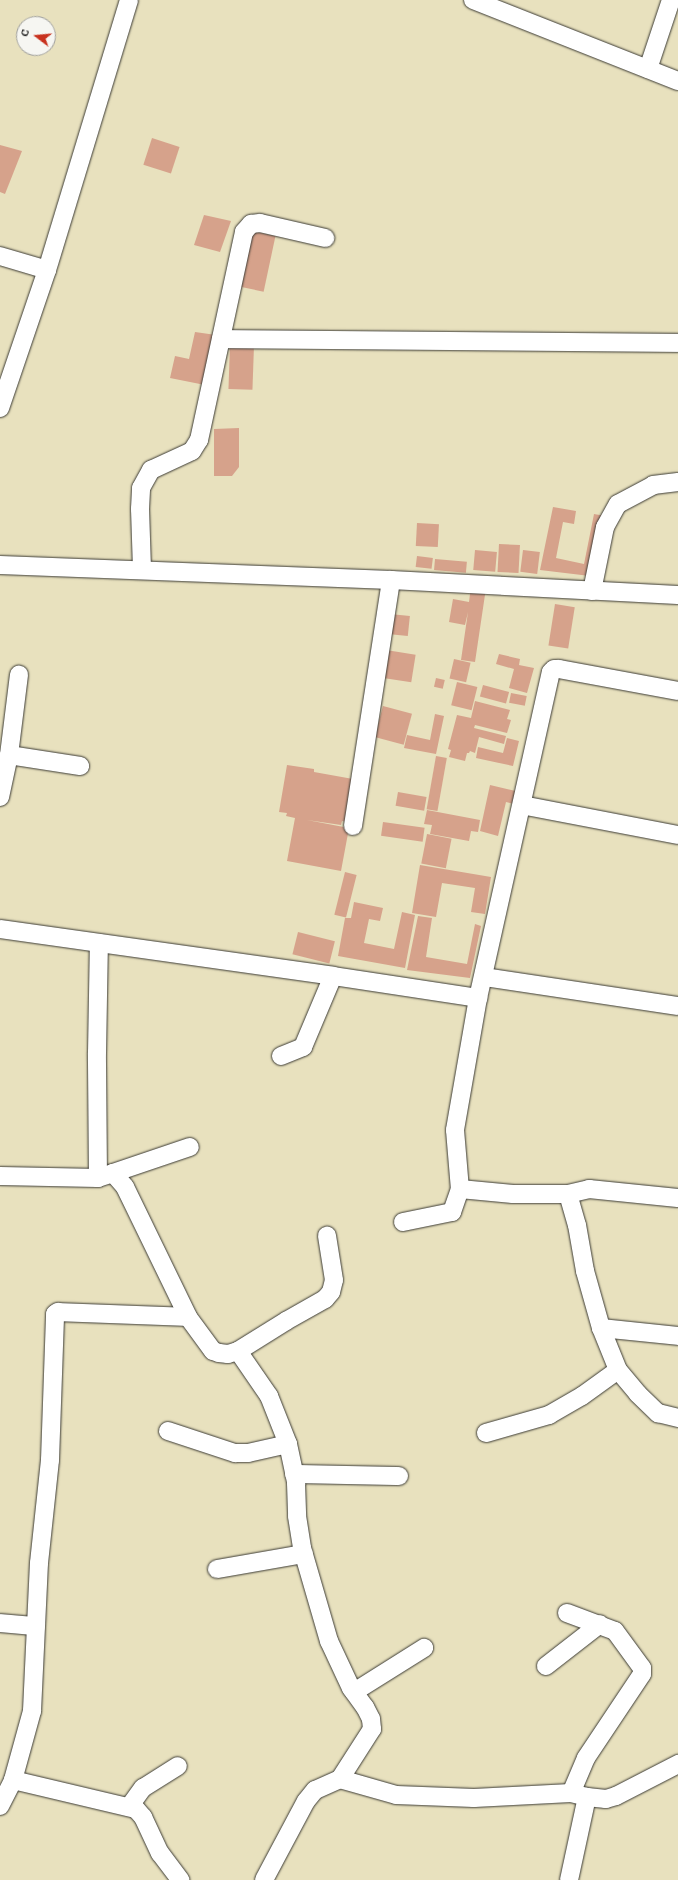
<!DOCTYPE html>
<meta charset="utf-8">
<style>
body{margin:0}
#map{position:relative;width:678px;height:1880px;overflow:hidden;background:#e8e1be;font-family:Alegreya,serif}
div>[style]{position:absolute}
[style*='--x']{left:calc(var(--x)*1px);top:calc(var(--y)*1px);width:calc(var(--w)*1px);rotate:calc(var(--a)*1deg)}
.building>*{inset:0;background:#d6a28b;transform-origin:0 0}
.roads{filter:drop-shadow(0 0 1px #3b3a34) drop-shadow(0 0 1px #3b3a34)}
.minor>*{height:18px;margin:-9px;padding:0 9px;transform-origin:9px;border-radius:9px;background:#fff}
span{translate:-50% -50%;white-space:nowrap;text-align:center;line-height:1.15;-webkit-text-stroke:3px #f6f6f2;paint-order:stroke}
.north{position:absolute;left:16px;top:16px;width:40px;height:40px;box-sizing:border-box;background:#f6f6f2;border:1px solid #9f9f9c;border-radius:50%;rotate:286deg;font-size:11px;font-weight:700;line-height:16px;text-align:center;color:#1c1c1c}
.north::after{content:'';display:block;margin:auto;width:14px;height:18px;background:#c8321e;clip-path:polygon(50% 0,100% 100%,50% 72%,0 100%)}
</style>
<div id="map">
<div class="building">
<i style="left:152px;top:138px;width:29px;height:28px;rotate:18deg"></i>
<i style="clip-path:polygon(0 145px,22px 151px,5px 194px,0 192px)"></i>
<i style="clip-path:polygon(204px 215px,231px 221px,220px 252px,194px 245px)"></i>
<i style="left:252px;top:231px;width:24px;height:57px;rotate:12deg"></i>
<i style="clip-path:polygon(195px 332px,216px 335px,205px 385px,170px 378px,175px 356px,189px 359px)"></i>
<i style="left:230px;top:345px;width:24px;height:44px;rotate:2deg"></i>
<i style="clip-path:polygon(239px 428px,239px 467px,232px 476px,214px 476px,214px 429px)"></i>
<i style="clip-path:polygon(553px 507px,576px 511px,574px 524px,563px 522px,556px 558px,584px 564px,594px 514px,605px 516px,590px 576px,540px 570px)"></i>
<i style="left:417px;top:523px;width:22px;height:23px;rotate:3deg"></i>
<i style="left:499px;top:544px;width:21px;height:28px;rotate:3deg"></i>
<i style="left:475px;top:550px;width:22px;height:20px;rotate:5deg"></i>
<i style="left:523px;top:550px;width:17px;height:22px;rotate:7deg"></i>
<i style="left:417px;top:556px;width:16px;height:11px;rotate:7deg"></i>
<i style="left:435px;top:559px;width:32px;height:11px;rotate:5deg"></i>
<i style="clip-path:polygon(471px 586px,486px 588px,475px 662px,461px 660px,468px 612px,465px 625px,449px 622px,453px 599px,469px 602px)"></i>
<i style="left:555px;top:604px;width:20px;height:42px;rotate:9deg"></i>
<i style="left:390px;top:614px;width:20px;height:20px;rotate:6deg"></i>
<i style="left:386px;top:650px;width:30px;height:28px;rotate:9deg"></i>
<i style="clip-path:polygon(499px 654px,520px 659px,519px 665px,534px 668px,527px 693px,509px 688px,514px 669px,496px 664px)"></i>
<i style="left:454px;top:659px;width:17px;height:20px;rotate:13deg"></i>
<i style="left:436px;top:678px;width:9px;height:9px;rotate:13deg"></i>
<i style="left:457px;top:682px;width:21px;height:24px;rotate:14deg"></i>
<i style="left:483px;top:685px;width:27px;height:12px;rotate:15deg"></i>
<i style="left:511px;top:693px;width:16px;height:10px;rotate:11deg"></i>
<i style="clip-path:polygon(475px 701px,510px 710px,507px 719px,511px 720px,507px 733px,475px 725px,474px 728px,506px 736px,504px 744px,479px 737px,475px 753px,470px 751px,469px 753px,467px 753px,465px 761px,449px 757px,451px 750px,448px 749px,457px 715px,471px 718px)"></i>
<i style="left:383px;top:706px;width:30px;height:32px;rotate:15deg"></i>
<i style="clip-path:polygon(435px 714px,444px 716px,436px 754px,404px 748px,407px 735px,430px 740px)"></i>
<i style="clip-path:polygon(507px 738px,519px 741px,513px 766px,476px 758px,478px 747px,503px 753px)"></i>
<i style="left:436px;top:756px;width:11px;height:54px;rotate:10deg"></i>
<i style="clip-path:polygon(287px 765px,314px 769px,314px 772px,353px 779px,346px 822px,342px 821px,341px 825px,307px 820px,349px 828px,341px 871px,287px 861px,295px 818px,286px 816px,287px 813px,279px 812px)"></i>
<i style="clip-path:polygon(490px 785px,520px 792px,518px 805px,506px 802px,498px 836px,480px 831px)"></i>
<i style="left:398px;top:792px;width:29px;height:14px;rotate:10deg"></i>
<i style="clip-path:polygon(427px 810px,480px 820px,478px 832px,471px 831px,469px 841px,430px 834px,432px 825px,424px 824px)"></i>
<i style="left:383px;top:822px;width:42px;height:14px;rotate:8deg"></i>
<i style="left:427px;top:834px;width:25px;height:30px;rotate:11deg"></i>
<i style="clip-path:polygon(420px 865px,491px 877px,485px 914px,471px 912px,475px 888px,442px 883px,436px 917px,412px 913px)"></i>
<i style="left:345px;top:872px;width:12px;height:44px;rotate:14deg"></i>
<i style="clip-path:polygon(354px 902px,383px 908px,380px 921px,369px 919px,364px 943px,394px 949px,402px 912px,415px 915px,405px 968px,338px 956px,345px 918px,351px 918px)"></i>
<i style="clip-path:polygon(418px 916px,432px 918px,426px 957px,467px 964px,475px 924px,481px 926px,470px 978px,407px 970px)"></i>
<i style="left:298px;top:932px;width:38px;height:23px;rotate:14deg"></i>
</div>
<div class="roads">
<div class="minor">
<i style="--x:473;--y:0;--w:220;--a:21.6"></i>
<i style="--x:648;--y:69;--w:73;--a:-71.6"></i>
<i style="--x:0;--y:256;--w:49;--a:16.6"></i>
<i style="--x:221;--y:339;--w:457;--a:0.5"></i>
<i style="--x:0;--y:408;--w:146;--a:-71.2"></i>
<i style="--x:47;--y:270;--w:282;--a:-73.1"></i>
<i style="--x:0;--y:565;--w:391;--a:2.2"></i>
<i style="--x:391;--y:580;--w:287;--a:3"></i>
<i style="--x:142;--y:569;--w:60;--a:-91.9"></i>
<i style="--x:140;--y:509;--w:21;--a:-87"></i>
<i style="--x:141;--y:488;--w:21;--a:-61"></i>
<i style="--x:151;--y:470;--w:45;--a:-24.9"></i>
<i style="--x:192;--y:451;--w:13;--a:-58"></i>
<i style="--x:199;--y:440;--w:213;--a:-77.8"></i>
<i style="--x:244;--y:232;--w:11;--a:-49"></i>
<i style="--x:251;--y:224;--w:9;--a:-6"></i>
<i style="--x:260;--y:223;--w:67;--a:13"></i>
<i style="--x:592;--y:591;--w:65;--a:-78.5"></i>
<i style="--x:605;--y:527;--w:26;--a:-61"></i>
<i style="--x:618;--y:504;--w:40;--a:-28"></i>
<i style="--x:653;--y:485;--w:25;--a:-7"></i>
<i style="--x:9;--y:755;--w:72;--a:8.8"></i>
<i style="--x:0;--y:797;--w:43;--a:-77.9"></i>
<i style="--x:9;--y:755;--w:81;--a:-82.9"></i>
<i style="--x:522;--y:805;--w:159;--a:10.9"></i>
<i style="--x:353;--y:826;--w:249;--a:-81.2"></i>
<i style="--x:0;--y:929;--w:336;--a:8"></i>
<i style="--x:333;--y:976;--w:147;--a:8.6"></i>
<i style="--x:478;--y:998;--w:134;--a:99.9"></i>
<i style="--x:455;--y:1130;--w:59;--a:85.2"></i>
<i style="--x:484;--y:977;--w:196;--a:8.5"></i>
<i style="--x:478;--y:998;--w:334;--a:-77.4"></i>
<i style="--x:551;--y:672;--w:4;--a:-45"></i>
<i style="--x:554;--y:669;--w:5;--a:0"></i>
<i style="--x:559;--y:669;--w:121;--a:10.5"></i>
<i style="--x:281;--y:1056;--w:24;--a:-22"></i>
<i style="--x:303;--y:1047;--w:77;--a:-67.1"></i>
<i style="--x:113;--y:1173;--w:81;--a:-18.7"></i>
<i style="--x:0;--y:1176;--w:98;--a:1.2"></i>
<i style="--x:98;--y:1178;--w:16;--a:-18"></i>
<i style="--x:113;--y:1173;--w:18;--a:49"></i>
<i style="--x:125;--y:1187;--w:144;--a:64.1"></i>
<i style="--x:188;--y:1317;--w:42;--a:53.7"></i>
<i style="--x:213;--y:1351;--w:6;--a:18"></i>
<i style="--x:219;--y:1353;--w:9;--a:6"></i>
<i style="--x:228;--y:1354;--w:10;--a:-17"></i>
<i style="--x:238;--y:1351;--w:57;--a:-32"></i>
<i style="--x:286;--y:1321;--w:45;--a:-29.4"></i>
<i style="--x:325;--y:1299;--w:9;--a:-49"></i>
<i style="--x:331;--y:1292;--w:12;--a:-76"></i>
<i style="--x:334;--y:1280;--w:45;--a:-99"></i>
<i style="--x:98;--y:1178;--w:125;--a:-90.5"></i>
<i style="--x:97;--y:1053;--w:110;--a:-89"></i>
<i style="--x:568;--y:1194;--w:22;--a:-13"></i>
<i style="--x:589;--y:1189;--w:89;--a:5.8"></i>
<i style="--x:403;--y:1222;--w:50;--a:-11.5"></i>
<i style="--x:452;--y:1212;--w:24;--a:-71"></i>
<i style="--x:460;--y:1189;--w:53;--a:5.4"></i>
<i style="--x:513;--y:1194;--w:55;--a:0"></i>
<i style="--x:568;--y:1194;--w:32;--a:74"></i>
<i style="--x:577;--y:1225;--w:47;--a:80.1"></i>
<i style="--x:585;--y:1271;--w:59;--a:74.3"></i>
<i style="--x:601;--y:1328;--w:45;--a:68"></i>
<i style="--x:618;--y:1370;--w:31;--a:50"></i>
<i style="--x:638;--y:1394;--w:28;--a:44"></i>
<i style="--x:658;--y:1413;--w:21;--a:14"></i>
<i style="--x:601;--y:1328;--w:77;--a:5.9"></i>
<i style="--x:238;--y:1351;--w:55;--a:55.4"></i>
<i style="--x:269;--y:1396;--w:52;--a:68.4"></i>
<i style="--x:288;--y:1444;--w:40;--a:78"></i>
<i style="--x:296;--y:1483;--w:33;--a:88"></i>
<i style="--x:297;--y:1516;--w:32;--a:81"></i>
<i style="--x:302;--y:1548;--w:97;--a:73.8"></i>
<i style="--x:329;--y:1641;--w:52;--a:64.9"></i>
<i style="--x:351;--y:1688;--w:24;--a:54"></i>
<i style="--x:365;--y:1707;--w:13;--a:63"></i>
<i style="--x:371;--y:1719;--w:10;--a:84"></i>
<i style="--x:372;--y:1729;--w:59;--a:122.6"></i>
<i style="--x:340;--y:1779;--w:27;--a:156"></i>
<i style="--x:315;--y:1790;--w:14;--a:129"></i>
<i style="--x:306;--y:1801;--w:89;--a:118"></i>
<i style="--x:168;--y:1431;--w:71;--a:18.2"></i>
<i style="--x:235;--y:1453;--w:13;--a:0"></i>
<i style="--x:248;--y:1453;--w:41;--a:-12.7"></i>
<i style="--x:486;--y:1433;--w:66;--a:-15.9"></i>
<i style="--x:549;--y:1415;--w:38;--a:-30"></i>
<i style="--x:582;--y:1396;--w:44;--a:-35.8"></i>
<i style="--x:294;--y:1474;--w:105;--a:1.1"></i>
<i style="--x:217;--y:1569;--w:88;--a:-9.8"></i>
<i style="--x:567;--y:1613;--w:51;--a:20.6"></i>
<i style="--x:615;--y:1631;--w:46;--a:53.9"></i>
<i style="--x:642;--y:1668;--w:6;--a:90"></i>
<i style="--x:642;--y:1674;--w:101;--a:123.7"></i>
<i style="--x:586;--y:1758;--w:38;--a:113"></i>
<i style="--x:0;--y:1623;--w:36;--a:5"></i>
<i style="--x:546;--y:1666;--w:68;--a:-37.9"></i>
<i style="--x:354;--y:1692;--w:83;--a:-32.2"></i>
<i style="--x:340;--y:1779;--w:58;--a:15.9"></i>
<i style="--x:396;--y:1795;--w:78;--a:2.2"></i>
<i style="--x:474;--y:1798;--w:97;--a:-3"></i>
<i style="--x:571;--y:1793;--w:16;--a:14"></i>
<i style="--x:587;--y:1797;--w:19;--a:6"></i>
<i style="--x:606;--y:1799;--w:10;--a:-17"></i>
<i style="--x:616;--y:1796;--w:70;--a:-27.3"></i>
<i style="--x:13;--y:1780;--w:126;--a:13.3"></i>
<i style="--x:136;--y:1809;--w:11;--a:49"></i>
<i style="--x:143;--y:1817;--w:40;--a:65"></i>
<i style="--x:160;--y:1853;--w:34;--a:53"></i>
<i style="--x:0;--y:1806;--w:29;--a:-63"></i>
<i style="--x:13;--y:1780;--w:72;--a:-74.6"></i>
<i style="--x:32;--y:1711;--w:148;--a:-87.3"></i>
<i style="--x:39;--y:1563;--w:104;--a:-83.9"></i>
<i style="--x:50;--y:1460;--w:146;--a:-88"></i>
<i style="--x:55;--y:1314;--w:4;--a:-34"></i>
<i style="--x:58;--y:1312;--w:130;--a:2.2"></i>
<i style="--x:129;--y:1807;--w:24;--a:-54"></i>
<i style="--x:143;--y:1788;--w:41;--a:-32.2"></i>
<i style="--x:569;--y:1880;--w:85;--a:-77.8"></i>
</div>
</div>
<div class="north">С</div>
</div>
